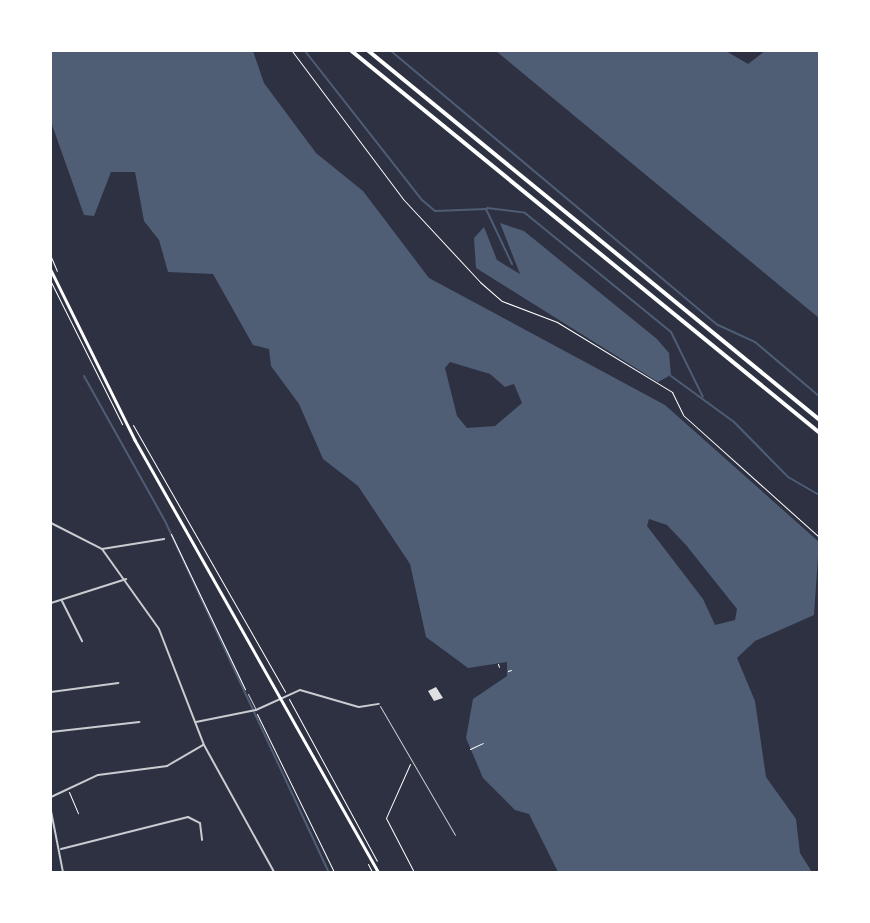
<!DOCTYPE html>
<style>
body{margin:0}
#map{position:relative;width:870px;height:923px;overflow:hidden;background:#2d3142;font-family:Georgia,serif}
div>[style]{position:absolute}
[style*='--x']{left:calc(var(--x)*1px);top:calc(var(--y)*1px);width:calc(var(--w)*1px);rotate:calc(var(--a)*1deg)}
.water>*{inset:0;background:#4f5d75}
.stream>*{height:2px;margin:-1px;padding:0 1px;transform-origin:1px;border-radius:1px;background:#4f5d75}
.building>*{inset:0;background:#e0e0e3}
.path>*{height:1px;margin:-0.5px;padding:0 0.5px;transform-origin:0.5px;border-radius:0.5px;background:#fff}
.service>*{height:1px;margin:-0.5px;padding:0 0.5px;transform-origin:0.5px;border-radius:0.5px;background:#caccd0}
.minor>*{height:2px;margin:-1px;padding:0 1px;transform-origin:1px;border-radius:1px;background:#caccd0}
.secondary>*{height:2.5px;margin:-1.25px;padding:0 1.25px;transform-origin:1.25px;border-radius:1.25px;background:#fff}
.motorway>*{height:3.5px;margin:-1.75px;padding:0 1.75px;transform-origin:1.75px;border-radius:1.75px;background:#fff}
span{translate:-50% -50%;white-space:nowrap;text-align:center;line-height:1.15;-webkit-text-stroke:6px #fff;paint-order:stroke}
.frame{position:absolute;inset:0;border:52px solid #fff;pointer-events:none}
</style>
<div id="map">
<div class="water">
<i style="clip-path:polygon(evenodd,51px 51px,253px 51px,264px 83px,316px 153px,363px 191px,429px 278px,665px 405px,819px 542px,814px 615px,755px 641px,737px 658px,755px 701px,766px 777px,796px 819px,800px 853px,812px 872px,558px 872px,529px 814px,515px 810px,483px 778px,466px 738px,473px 699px,507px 676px,507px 662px,468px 668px,426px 637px,410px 564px,358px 486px,323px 459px,299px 404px,271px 366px,269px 349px,253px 345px,213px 274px,168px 272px,159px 240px,144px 221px,135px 172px,111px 172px,94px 216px,84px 215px,51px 122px,51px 51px,450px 362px,490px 374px,505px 387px,514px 384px,522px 403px,495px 426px,467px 428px,457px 416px,445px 368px,450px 362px,51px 51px,649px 519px,667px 525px,686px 545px,737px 609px,735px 620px,715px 625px,703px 599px,647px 526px,649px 519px)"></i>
<i style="clip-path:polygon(496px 51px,726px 51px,748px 64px,765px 51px,819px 51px,819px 318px)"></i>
<i style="clip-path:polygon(500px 223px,524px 231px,657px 339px,669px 353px,671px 375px,658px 382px,476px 268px,474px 238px,484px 227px,497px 260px,520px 274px)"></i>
</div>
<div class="stream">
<i style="--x:305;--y:51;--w:189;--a:51.9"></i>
<i style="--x:422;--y:200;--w:17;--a:40"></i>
<i style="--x:435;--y:211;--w:51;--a:-2.2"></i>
<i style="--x:486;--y:209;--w:61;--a:64.7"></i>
<i style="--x:391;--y:51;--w:427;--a:40"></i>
<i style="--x:718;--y:325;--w:41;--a:24.7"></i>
<i style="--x:755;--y:342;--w:84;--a:40.2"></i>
<i style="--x:487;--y:208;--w:38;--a:7"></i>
<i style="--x:525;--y:213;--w:188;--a:39.2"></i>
<i style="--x:671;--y:332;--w:72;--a:63.8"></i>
<i style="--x:84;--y:376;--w:166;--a:60.8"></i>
<i style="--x:165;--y:521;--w:387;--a:65"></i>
<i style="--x:671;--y:376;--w:78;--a:36.1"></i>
<i style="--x:734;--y:422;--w:77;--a:45.5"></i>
<i style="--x:788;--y:477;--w:36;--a:30"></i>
</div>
<div class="building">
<i style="clip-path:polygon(436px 687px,443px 698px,434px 701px,428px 691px)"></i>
</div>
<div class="path">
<i style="--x:292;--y:51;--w:185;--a:53.1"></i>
<i style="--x:403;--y:199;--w:113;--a:47.1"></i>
<i style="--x:480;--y:282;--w:29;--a:41"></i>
<i style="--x:502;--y:301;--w:59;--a:20.9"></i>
<i style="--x:557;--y:322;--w:135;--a:31.3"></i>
<i style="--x:672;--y:392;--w:25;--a:64"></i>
<i style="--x:683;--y:415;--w:183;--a:41.9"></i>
<i style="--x:51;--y:257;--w:15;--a:67"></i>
<i style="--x:51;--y:282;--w:159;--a:63.4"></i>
<i style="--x:133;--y:425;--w:307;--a:60.3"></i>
<i style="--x:171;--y:534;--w:172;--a:64.5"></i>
<i style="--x:498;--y:664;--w:3;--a:72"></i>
<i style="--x:508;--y:671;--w:3;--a:-18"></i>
<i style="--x:289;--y:699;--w:184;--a:61.5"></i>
<i style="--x:257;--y:714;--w:176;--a:64"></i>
<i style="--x:470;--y:749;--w:14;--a:-25"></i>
<i style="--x:410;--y:764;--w:59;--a:114"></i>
<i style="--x:386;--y:818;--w:61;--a:62.6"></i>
<i style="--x:69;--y:792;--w:23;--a:67"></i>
<i style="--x:368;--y:864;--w:9;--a:63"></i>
</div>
<div class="service">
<i style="--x:248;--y:694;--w:16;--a:63"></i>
<i style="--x:380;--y:706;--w:149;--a:59.8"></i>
</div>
<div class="minor">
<i style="--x:51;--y:523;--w:57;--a:27"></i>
<i style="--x:102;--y:549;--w:98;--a:54.5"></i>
<i style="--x:159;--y:629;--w:124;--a:68.8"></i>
<i style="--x:204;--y:745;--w:145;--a:61.1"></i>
<i style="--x:102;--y:549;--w:63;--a:-9.2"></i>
<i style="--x:62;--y:601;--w:45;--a:63.4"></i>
<i style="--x:51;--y:603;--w:79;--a:-17.7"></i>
<i style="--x:51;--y:692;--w:68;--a:-7.7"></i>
<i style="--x:196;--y:722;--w:61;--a:-11.3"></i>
<i style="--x:256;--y:710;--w:48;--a:-24.4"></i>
<i style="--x:300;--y:690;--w:61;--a:16.1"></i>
<i style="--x:359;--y:707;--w:20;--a:-9"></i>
<i style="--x:51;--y:732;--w:89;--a:-6.5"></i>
<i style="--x:51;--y:797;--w:52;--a:-25.1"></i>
<i style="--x:98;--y:775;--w:70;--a:-7.4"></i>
<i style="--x:167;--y:766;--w:42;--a:-30.3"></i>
<i style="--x:51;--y:811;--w:62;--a:78.9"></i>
<i style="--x:61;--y:849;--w:131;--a:-14.1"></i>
<i style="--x:188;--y:817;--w:13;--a:27"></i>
<i style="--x:200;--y:823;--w:17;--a:83"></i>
</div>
<div class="secondary">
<i style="--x:51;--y:270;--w:190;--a:63.7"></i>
<i style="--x:135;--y:440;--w:496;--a:60.6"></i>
</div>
<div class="motorway">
<i style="--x:352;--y:51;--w:603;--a:39.21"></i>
<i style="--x:369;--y:51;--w:581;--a:39.28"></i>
</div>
<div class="frame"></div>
</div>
